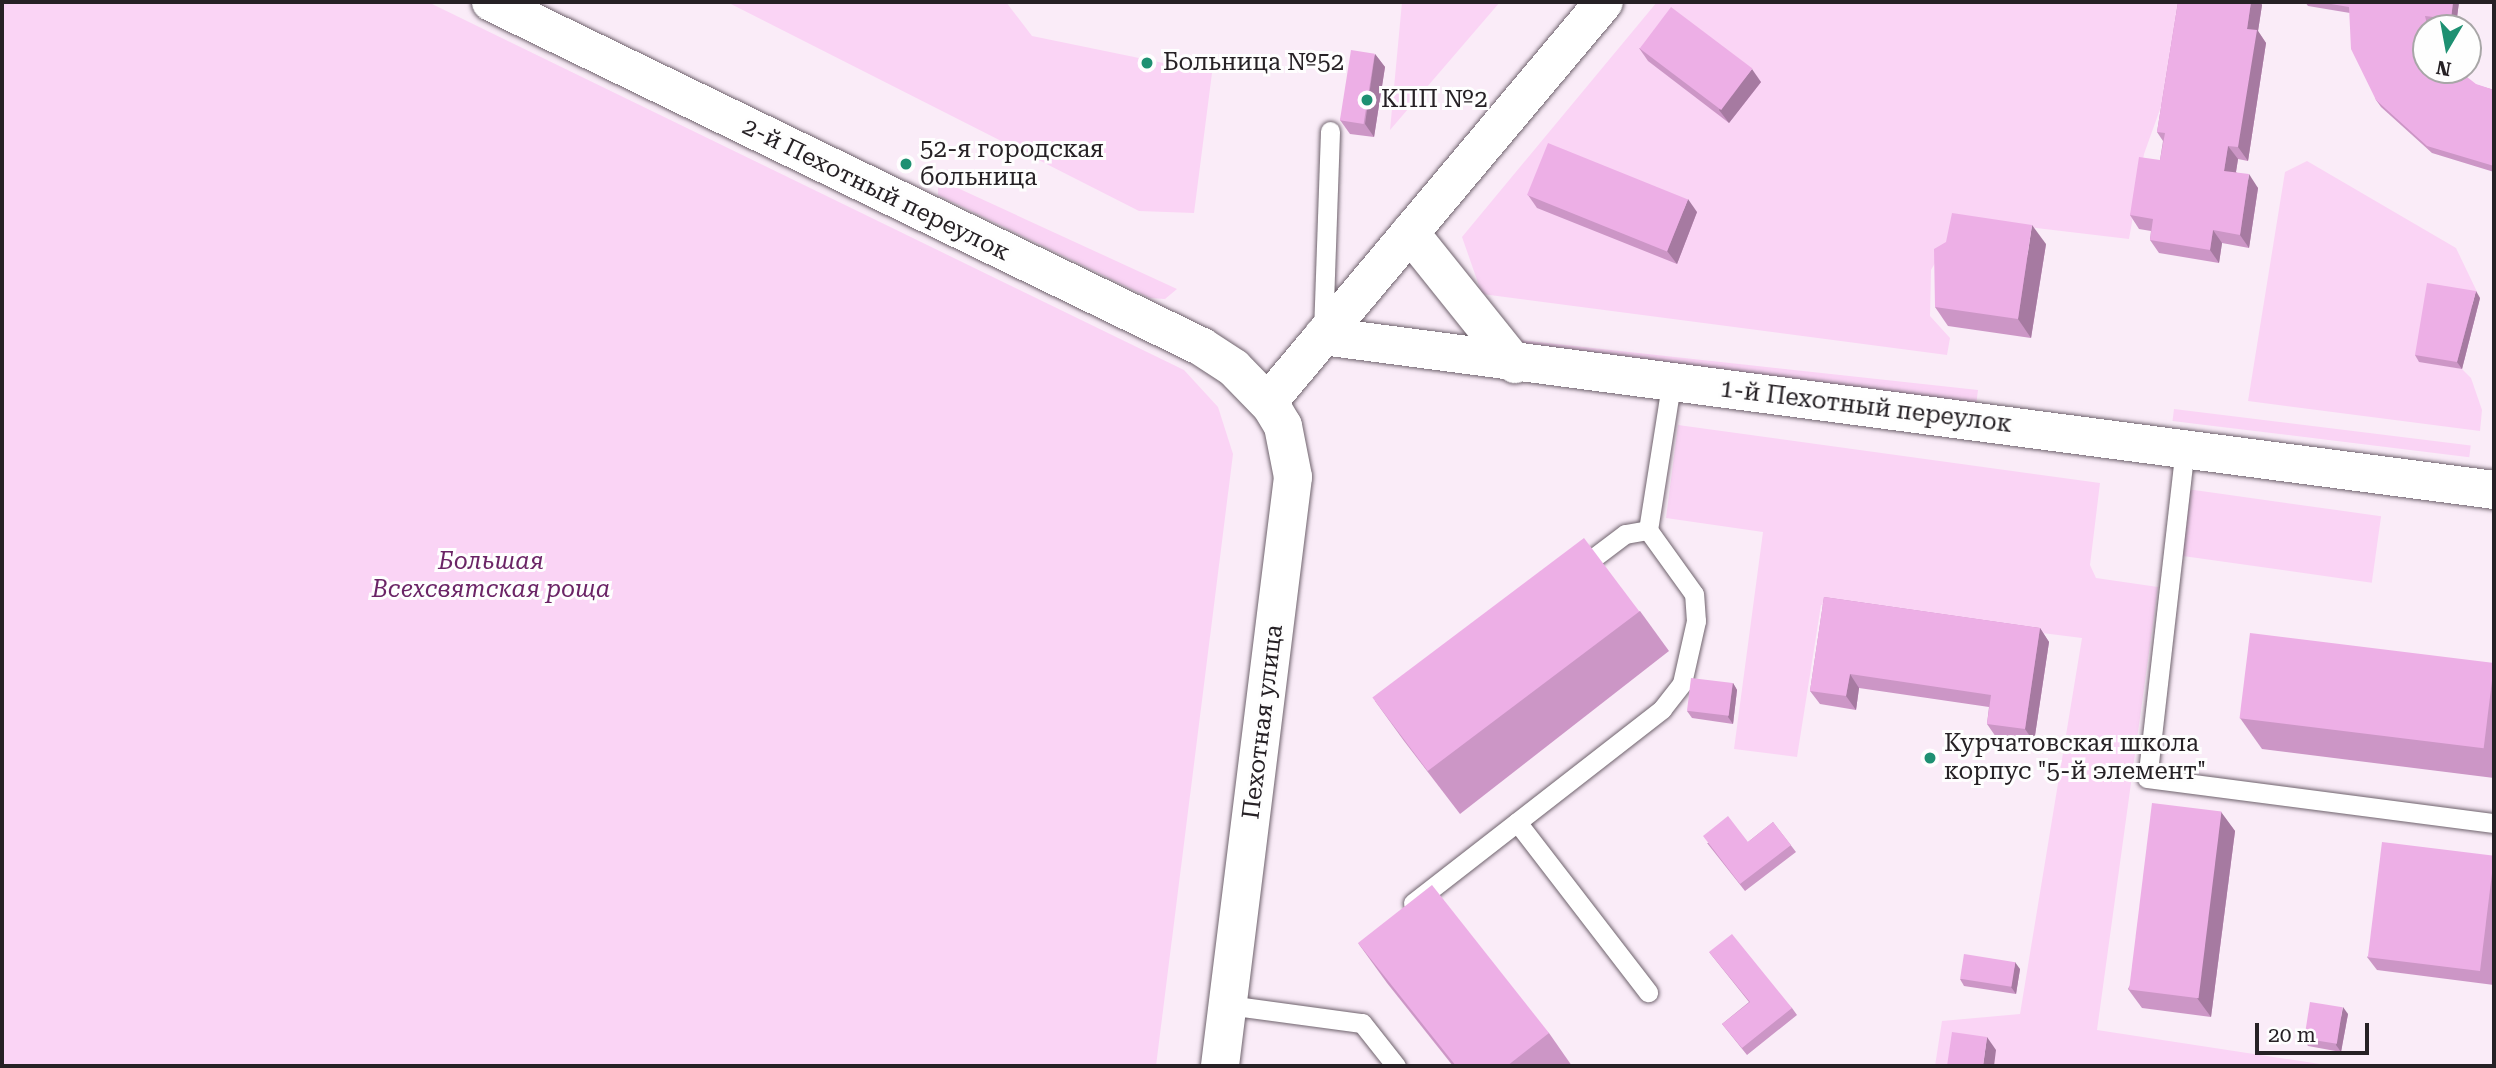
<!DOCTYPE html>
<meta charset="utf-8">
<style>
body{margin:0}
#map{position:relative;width:2496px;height:1068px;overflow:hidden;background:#faecf8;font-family:"Roboto Serif",serif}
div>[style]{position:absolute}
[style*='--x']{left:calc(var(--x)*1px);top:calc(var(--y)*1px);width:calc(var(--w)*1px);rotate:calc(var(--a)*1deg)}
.green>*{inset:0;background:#fad4f5;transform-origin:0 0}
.roads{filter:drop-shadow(0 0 2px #6f636d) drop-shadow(0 0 2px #6f636d)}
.lane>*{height:19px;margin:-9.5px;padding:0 9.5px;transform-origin:9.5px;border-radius:9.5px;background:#fff}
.street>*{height:38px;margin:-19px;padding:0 19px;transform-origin:19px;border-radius:19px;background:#fff}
.secondary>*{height:38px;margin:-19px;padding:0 19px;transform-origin:19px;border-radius:19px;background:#fff}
.wall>*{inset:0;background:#cc96c6}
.shaded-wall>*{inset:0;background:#a67aa1}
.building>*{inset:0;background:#edafe6;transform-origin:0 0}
.dots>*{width:19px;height:19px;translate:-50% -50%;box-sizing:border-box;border:4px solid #fefefe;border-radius:50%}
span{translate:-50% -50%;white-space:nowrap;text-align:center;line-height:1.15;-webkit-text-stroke:6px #fefefe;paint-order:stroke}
.poi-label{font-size:24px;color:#262125}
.left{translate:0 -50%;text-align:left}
.street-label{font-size:24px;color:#262125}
.park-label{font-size:24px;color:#6b2466;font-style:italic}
.frame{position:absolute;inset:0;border:4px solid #262125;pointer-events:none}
.north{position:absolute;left:2412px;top:14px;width:70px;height:70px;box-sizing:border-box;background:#fefefe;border:2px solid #a8a6a7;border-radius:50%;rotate:190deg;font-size:19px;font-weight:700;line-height:28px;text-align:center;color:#262125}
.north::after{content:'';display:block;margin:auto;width:24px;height:32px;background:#1e9072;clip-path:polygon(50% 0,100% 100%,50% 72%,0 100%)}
.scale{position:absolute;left:2255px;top:1023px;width:114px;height:32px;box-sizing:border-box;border:4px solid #262125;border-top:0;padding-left:9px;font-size:21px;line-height:24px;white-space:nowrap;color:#262125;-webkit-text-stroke:5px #fefefe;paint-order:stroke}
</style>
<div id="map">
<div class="green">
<i style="clip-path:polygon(2px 2px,428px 2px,1184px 370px,1218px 407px,1233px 454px,1156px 1066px,2px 1066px)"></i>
<i style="clip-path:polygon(727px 2px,1006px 2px,1032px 36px,1212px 73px,1194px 213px,1139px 211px)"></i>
<i style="clip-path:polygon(1402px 2px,1500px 2px,1390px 130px)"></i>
<i style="clip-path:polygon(1657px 2px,2180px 2px,2163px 101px,2144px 154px,2129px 239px,1961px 219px,1931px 270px,1930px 316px,1950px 338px,1947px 355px,1482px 294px,1462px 237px)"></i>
<i style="clip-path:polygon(2307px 161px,2456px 248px,2480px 298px,2419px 361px,2462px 369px,2471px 378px,2482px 410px,2480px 431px,2248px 401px,2285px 172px)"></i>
<i style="clip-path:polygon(938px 179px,1177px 289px,1165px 299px,1150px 298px,938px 195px)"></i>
<i style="clip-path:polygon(1519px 340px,1978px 390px,1976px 406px,1527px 352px)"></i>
<i style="left:2174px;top:409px;width:299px;height:12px;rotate:7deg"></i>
<i style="clip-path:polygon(1678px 425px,2100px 483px,2090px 565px,2096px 578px,2158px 587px,2097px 1030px,2333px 1066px,1935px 1066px,1942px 1021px,2020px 1014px,2082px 638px,1821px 605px,1797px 757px,1734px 749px,1763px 532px,1666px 518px)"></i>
<i style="left:2187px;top:489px;width:196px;height:67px;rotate:8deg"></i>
</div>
<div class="roads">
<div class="lane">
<i style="--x:1323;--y:332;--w:201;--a:-88"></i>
<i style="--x:2185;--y:447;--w:333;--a:96.5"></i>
<i style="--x:2147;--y:778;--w:350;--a:7.4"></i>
<i style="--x:1648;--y:530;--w:148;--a:-81"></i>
<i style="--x:1517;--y:822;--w:215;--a:52.4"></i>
<i style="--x:1413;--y:903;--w:316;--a:-37.9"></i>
<i style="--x:1662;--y:709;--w:33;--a:-52"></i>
<i style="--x:1682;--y:683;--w:64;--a:-77.3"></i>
<i style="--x:1696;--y:621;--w:27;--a:-94"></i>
<i style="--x:1694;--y:594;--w:79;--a:-125.7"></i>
<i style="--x:1648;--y:530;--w:23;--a:170"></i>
<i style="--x:1625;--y:534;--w:61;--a:142.9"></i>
<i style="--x:1228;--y:1005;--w:135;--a:7.7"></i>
<i style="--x:1362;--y:1023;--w:55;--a:51.7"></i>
</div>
<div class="street">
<i style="--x:1410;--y:233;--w:168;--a:51.3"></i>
<i style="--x:1323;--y:336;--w:1181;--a:7.49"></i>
<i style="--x:1268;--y:402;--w:522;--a:-49.97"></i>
</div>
<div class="secondary">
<i style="--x:491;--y:2;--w:790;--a:25.88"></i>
<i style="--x:1202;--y:347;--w:38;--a:33"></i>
<i style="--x:1234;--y:368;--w:53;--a:45.8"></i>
<i style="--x:1271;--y:406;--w:23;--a:59"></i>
<i style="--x:1283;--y:426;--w:52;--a:78.9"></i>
<i style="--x:1293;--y:477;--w:594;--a:97.07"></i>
</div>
</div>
<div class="wall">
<i style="clip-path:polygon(2178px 2px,2260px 2px,2262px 5px,2258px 31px,2266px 43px,2248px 161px,2238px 159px,2236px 172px,2258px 188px,2249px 248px,2222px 243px,2219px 263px,2159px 253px,2150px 240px,2151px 231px,2139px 229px,2130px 215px,2160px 160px,2163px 141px,2157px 132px)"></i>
<i style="clip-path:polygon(2305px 2px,2459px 2px,2456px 25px,2429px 23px,2426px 70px,2494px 90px,2494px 172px,2432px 153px,2381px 107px,2376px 100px,2350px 13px,2308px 6px)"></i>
<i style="clip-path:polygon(1639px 48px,1761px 82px,1729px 123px,1648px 61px)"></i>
<i style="clip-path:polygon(1375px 54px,1385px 67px,1374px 137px,1350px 134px,1340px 120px)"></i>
<i style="clip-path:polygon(1528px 195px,1697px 212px,1677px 264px,1537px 208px)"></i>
<i style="clip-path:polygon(2046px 244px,2031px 338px,1948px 326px,1935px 307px)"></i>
<i style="clip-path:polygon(2480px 298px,2462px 369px,2419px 362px,2415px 355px)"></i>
<i style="clip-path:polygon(1824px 597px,2040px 628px,2049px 642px,2034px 742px,1996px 737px,1987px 724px,1989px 707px,1859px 688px,1856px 710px,1820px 704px,1810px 691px)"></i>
<i style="clip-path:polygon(1640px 611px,1669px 651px,1460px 814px,1404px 741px,1375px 701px)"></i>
<i style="clip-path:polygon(2494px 663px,2494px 778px,2262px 749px,2240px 718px)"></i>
<i style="clip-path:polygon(1733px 683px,1737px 690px,1733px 724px,1692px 718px,1687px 711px)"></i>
<i style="clip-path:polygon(2221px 812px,2235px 831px,2211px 1017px,2142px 1008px,2128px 989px)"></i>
<i style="clip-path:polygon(1773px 822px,1796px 852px,1745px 891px,1707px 843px,1748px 842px)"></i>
<i style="clip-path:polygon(2494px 855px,2494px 985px,2377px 970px,2367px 957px)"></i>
<i style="clip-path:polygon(1358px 943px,1549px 1033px,1572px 1066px,1453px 1066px,1387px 983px)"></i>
<i style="clip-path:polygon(1709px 952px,1792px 1008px,1797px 1015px,1747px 1055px,1722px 1024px,1749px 1002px)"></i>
<i style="clip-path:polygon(2020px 969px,2016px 994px,1964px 986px,1960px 979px)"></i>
<i style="clip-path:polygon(2348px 1014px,2341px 1052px,2308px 1046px,2304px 1039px)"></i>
</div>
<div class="shaded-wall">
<i style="clip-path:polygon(2251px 2px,2260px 2px,2262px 5px,2258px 31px,2266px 43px,2248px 161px,2238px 147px,2247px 29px)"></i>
<i style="clip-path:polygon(2453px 2px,2459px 2px,2456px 25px,2451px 19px)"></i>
<i style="clip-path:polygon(1375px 54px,1385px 67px,1374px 137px,1365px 124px)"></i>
<i style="clip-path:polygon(1752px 69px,1761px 82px,1729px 123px,1719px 110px)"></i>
<i style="clip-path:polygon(2228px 146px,2238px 159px,2234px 184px,2224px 171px)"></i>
<i style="clip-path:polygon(2249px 174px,2258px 188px,2249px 248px,2240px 235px)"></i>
<i style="clip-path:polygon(1688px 199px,1697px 212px,1677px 264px,1667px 251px)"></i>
<i style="clip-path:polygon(2032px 225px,2046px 244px,2031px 338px,2018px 319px)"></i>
<i style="clip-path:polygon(2213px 230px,2222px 243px,2219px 263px,2210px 250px)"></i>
<i style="clip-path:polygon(2476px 291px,2480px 298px,2462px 369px,2457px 362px)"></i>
<i style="clip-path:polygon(2040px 628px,2049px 642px,2034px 742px,2025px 729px)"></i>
<i style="clip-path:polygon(1850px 674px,1859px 688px,1856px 710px,1846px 696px)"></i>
<i style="clip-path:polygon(1733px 683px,1737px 690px,1733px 724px,1728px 717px)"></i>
<i style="clip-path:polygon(2221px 812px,2235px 831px,2211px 1017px,2197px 998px)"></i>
<i style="clip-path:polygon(2015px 962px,2020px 969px,2016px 994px,2011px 987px)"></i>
<i style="clip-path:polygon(2343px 1007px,2348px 1014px,2341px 1052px,2336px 1045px)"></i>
<i style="clip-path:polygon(1987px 1037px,1996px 1050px,1994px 1066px,1983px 1066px)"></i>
</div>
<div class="building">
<i style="clip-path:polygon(2178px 2px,2251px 2px,2247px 29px,2257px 30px,2238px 147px,2228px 146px,2224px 171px,2249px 174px,2240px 235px,2213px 230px,2210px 250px,2150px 240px,2153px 219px,2130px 215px,2139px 157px,2160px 160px,2165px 133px,2157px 132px)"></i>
<i style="clip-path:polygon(2319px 2px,2453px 2px,2451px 19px,2425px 16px,2428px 28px,2426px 28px,2426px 70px,2458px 70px,2476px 84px,2494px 90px,2494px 166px,2427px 146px,2376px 100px,2351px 49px,2349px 7px)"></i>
<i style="left:1671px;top:7px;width:102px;height:52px;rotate:37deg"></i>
<i style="left:1351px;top:50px;width:24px;height:71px;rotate:9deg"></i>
<i style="left:1548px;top:143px;width:151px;height:56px;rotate:22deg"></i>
<i style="clip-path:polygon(1952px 213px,2032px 225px,2018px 319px,1935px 307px,1934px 249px,1946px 242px)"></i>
<i style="clip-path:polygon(2427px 283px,2476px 291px,2457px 362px,2415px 355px)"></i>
<i style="left:1584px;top:538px;width:92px;height:265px;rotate:53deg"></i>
<i style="clip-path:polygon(1824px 597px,2040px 628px,2025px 729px,1987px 724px,1991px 695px,1850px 674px,1846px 696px,1810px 691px)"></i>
<i style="left:2250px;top:633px;width:246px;height:86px;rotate:7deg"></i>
<i style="left:1691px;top:678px;width:42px;height:33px;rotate:7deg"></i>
<i style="left:2152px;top:803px;width:70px;height:188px;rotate:7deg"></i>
<i style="clip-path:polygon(1728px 816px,1748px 842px,1773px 822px,1791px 845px,1740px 884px,1703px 836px)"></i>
<i style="left:2382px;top:842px;width:113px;height:116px;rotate:7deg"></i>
<i style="clip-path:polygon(1432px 885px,1549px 1033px,1507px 1066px,1456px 1066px,1358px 943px)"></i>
<i style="clip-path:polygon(1732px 934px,1792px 1008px,1742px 1048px,1722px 1024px,1750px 1002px,1709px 952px)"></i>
<i style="left:1964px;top:954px;width:52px;height:25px;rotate:9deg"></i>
<i style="left:2310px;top:1002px;width:33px;height:37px;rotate:9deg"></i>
<i style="clip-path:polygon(1952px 1032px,1987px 1037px,1983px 1066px,1947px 1066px)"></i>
</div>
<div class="dots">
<i style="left:1147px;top:63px;background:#1e9072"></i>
<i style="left:1367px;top:100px;background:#1e9072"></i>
<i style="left:906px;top:164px;background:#1e9072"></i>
<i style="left:1930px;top:758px;background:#1e9072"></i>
</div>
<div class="poi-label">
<span class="left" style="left:1163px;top:63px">Больница №52</span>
<span class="left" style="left:1381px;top:100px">КПП №2</span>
<span class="left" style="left:920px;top:164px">52-я городская<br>больница</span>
<span class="left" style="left:1944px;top:758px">Курчатовская школа<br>корпус "5-й элемент"</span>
</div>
<div class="street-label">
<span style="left:876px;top:190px;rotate:26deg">2-й Пехотный переулок</span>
<span style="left:1866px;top:407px;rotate:7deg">1-й Пехотный переулок</span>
<span style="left:1263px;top:722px;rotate:-83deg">Пехотная улица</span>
</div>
<div class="park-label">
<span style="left:491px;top:576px">Большая<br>Всехсвятская роща</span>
</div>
<div class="frame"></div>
<div class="north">N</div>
<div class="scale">20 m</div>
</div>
